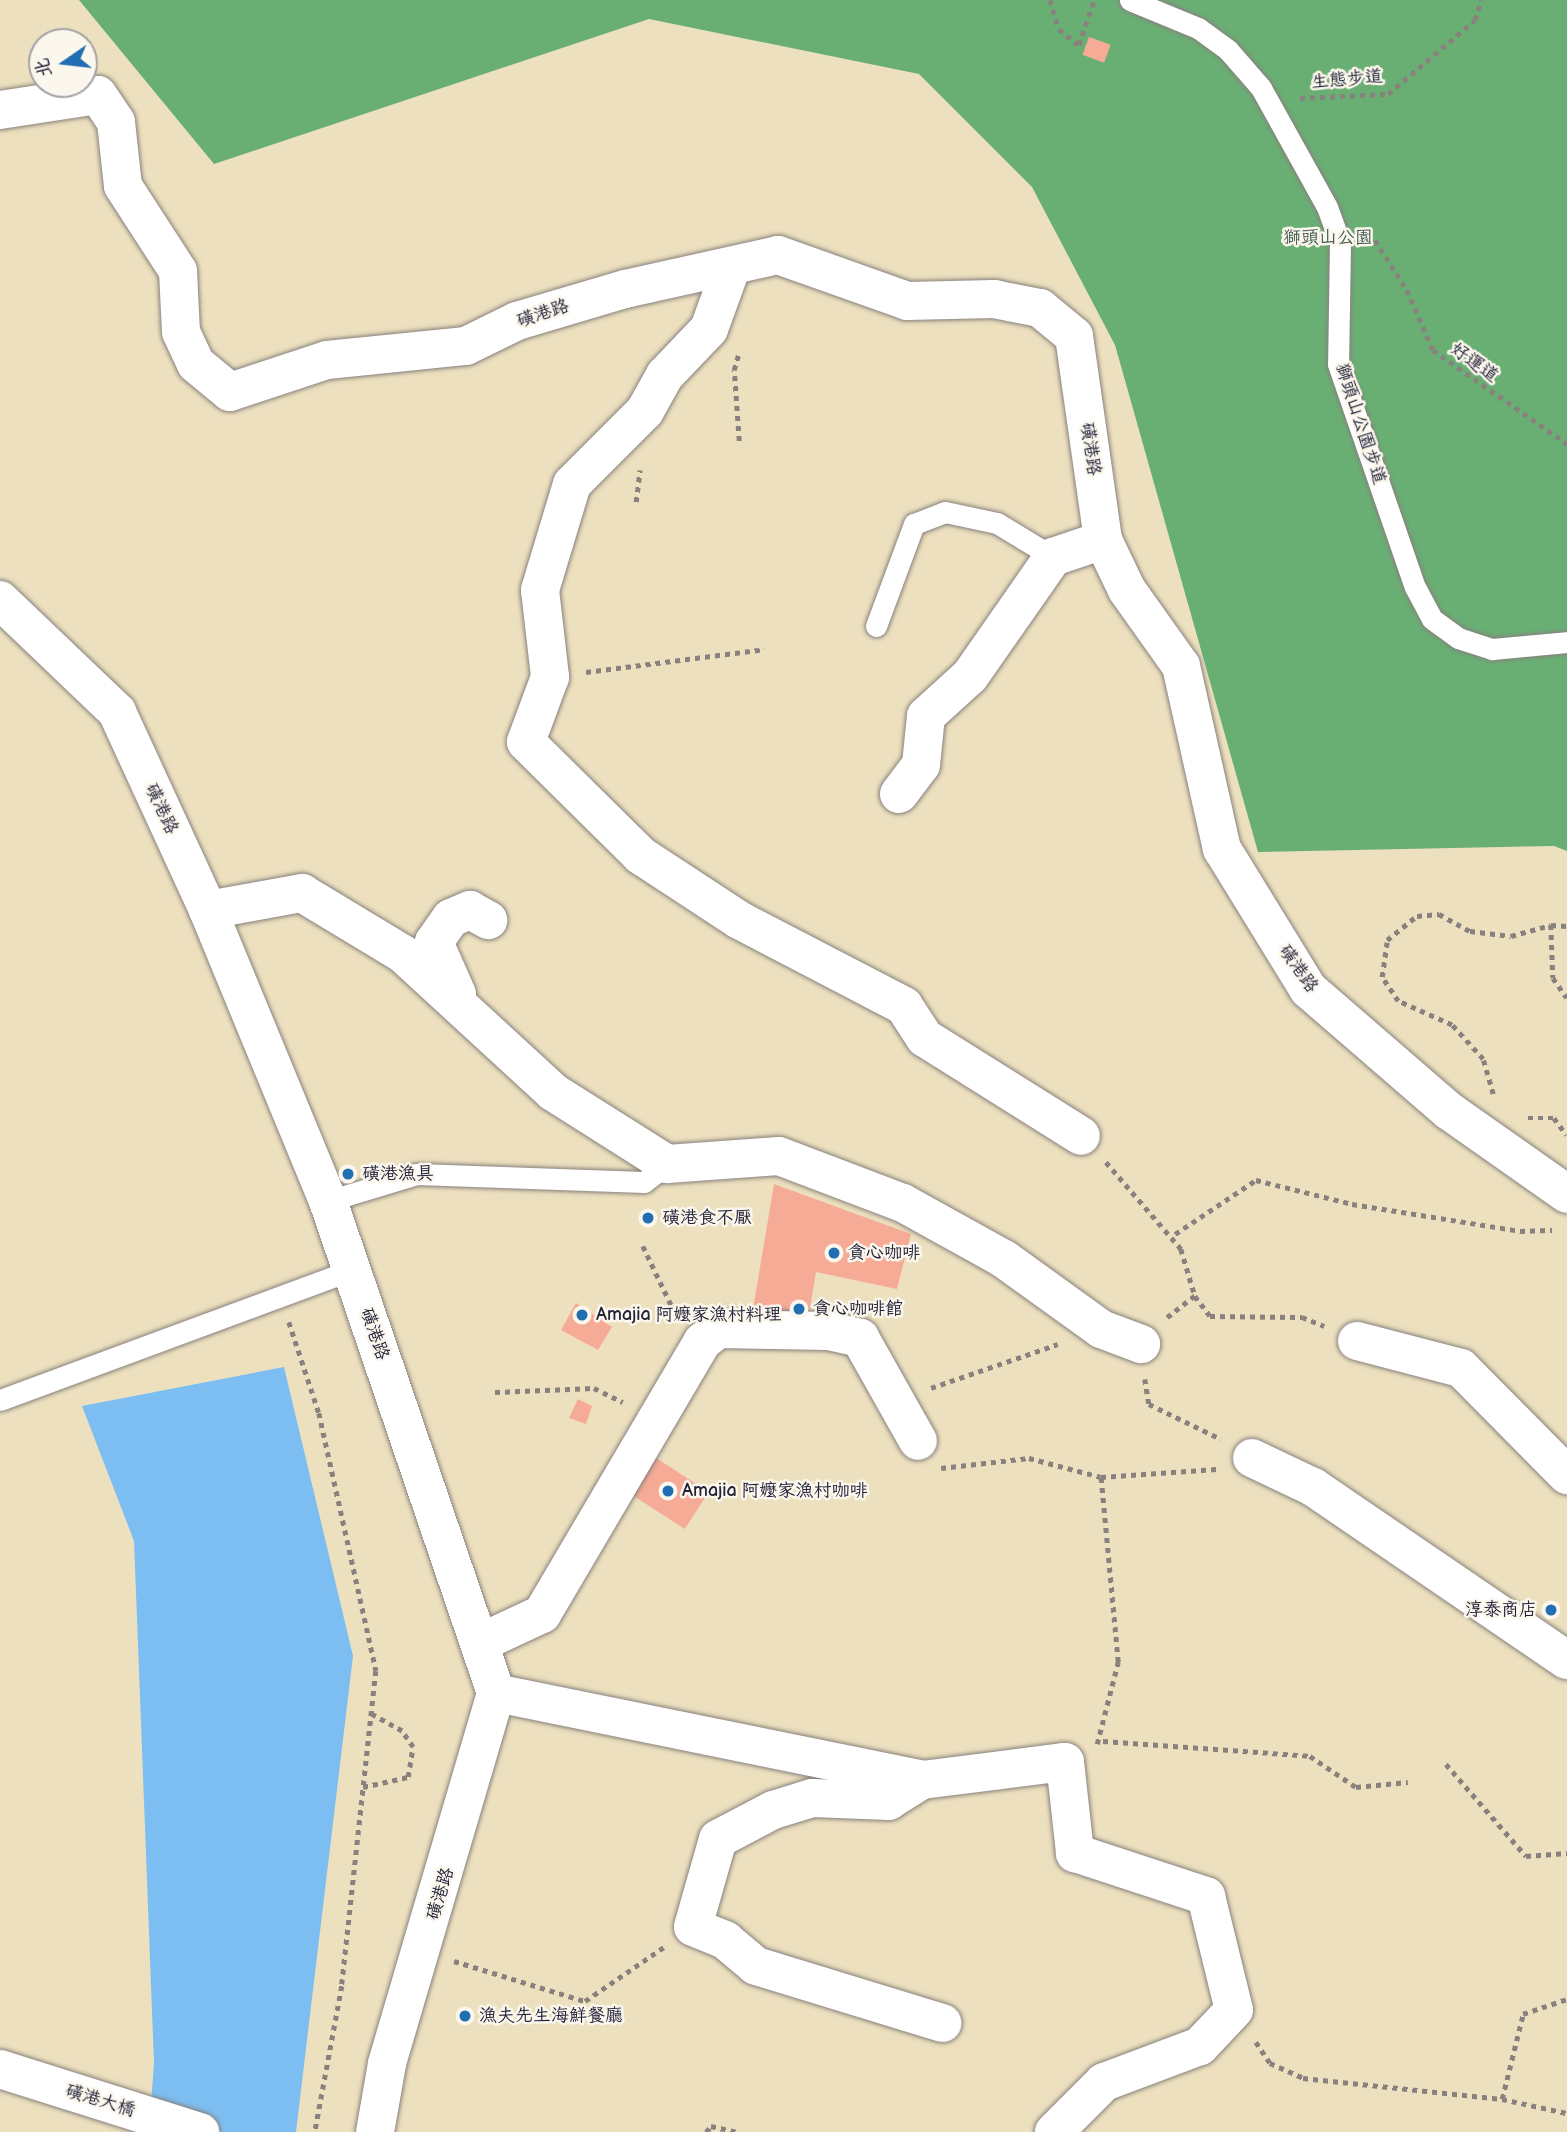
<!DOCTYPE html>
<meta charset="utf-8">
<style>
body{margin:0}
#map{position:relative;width:1567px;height:2132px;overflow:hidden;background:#ede0bf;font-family:"Balsamiq Sans","LXGW WenKai TC",sans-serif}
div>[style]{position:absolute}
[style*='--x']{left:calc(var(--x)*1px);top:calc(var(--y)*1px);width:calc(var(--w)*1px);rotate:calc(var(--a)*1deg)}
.forest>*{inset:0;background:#69af74}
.water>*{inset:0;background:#7cbef2}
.building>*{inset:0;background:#f6ab96;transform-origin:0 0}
.path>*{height:4.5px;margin-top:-2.25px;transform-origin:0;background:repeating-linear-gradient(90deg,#88817d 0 5px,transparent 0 10px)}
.roads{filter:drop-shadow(0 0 2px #88817d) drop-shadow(0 0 2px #88817d)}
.lane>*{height:21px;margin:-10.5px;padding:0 10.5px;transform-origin:10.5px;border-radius:10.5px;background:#fff}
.street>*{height:38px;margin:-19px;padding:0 19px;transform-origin:19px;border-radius:19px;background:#fff}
.secondary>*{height:38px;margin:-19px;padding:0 19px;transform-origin:19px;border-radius:19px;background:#fff}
.dots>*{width:19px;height:19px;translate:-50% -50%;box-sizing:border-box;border:4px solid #fbf7ec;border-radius:50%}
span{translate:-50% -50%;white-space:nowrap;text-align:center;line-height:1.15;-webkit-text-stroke:5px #fbf7ec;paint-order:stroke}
.street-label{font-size:18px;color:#22223b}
.park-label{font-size:18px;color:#445d56}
.poi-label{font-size:18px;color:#22223b}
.left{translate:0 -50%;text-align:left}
.right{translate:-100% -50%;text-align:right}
.north{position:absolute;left:28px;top:28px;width:70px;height:70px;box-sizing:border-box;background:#fbf7ec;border:2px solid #a4a2a5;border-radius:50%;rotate:256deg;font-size:19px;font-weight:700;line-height:28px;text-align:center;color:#22223b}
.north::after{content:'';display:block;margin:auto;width:24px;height:32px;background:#1f6fb2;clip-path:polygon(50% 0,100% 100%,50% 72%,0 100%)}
</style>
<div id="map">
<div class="forest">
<i style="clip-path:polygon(79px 0,1567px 0,1567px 851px,1554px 846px,1258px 852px,1115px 345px,1032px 187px,919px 74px,649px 19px,214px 164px)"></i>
</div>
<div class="water">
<i style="clip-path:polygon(284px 1367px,353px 1656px,296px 2132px,149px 2132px,154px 2063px,134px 1541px,82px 1406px)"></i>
</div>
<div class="building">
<i style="left:1089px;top:37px;width:23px;height:19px;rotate:20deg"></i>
<i style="clip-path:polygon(774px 1184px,911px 1234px,897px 1289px,816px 1272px,808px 1320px,751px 1321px)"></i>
<i style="clip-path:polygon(576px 1303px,612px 1327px,598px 1350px,561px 1330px)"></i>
<i style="clip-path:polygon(578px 1399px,592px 1406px,586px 1424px,569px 1418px)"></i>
<i style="left:650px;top:1454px;width:70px;height:44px;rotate:33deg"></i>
</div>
<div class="path">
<i style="--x:1050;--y:0;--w:30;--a:73"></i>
<i style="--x:1059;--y:29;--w:26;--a:39"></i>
<i style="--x:1079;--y:45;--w:47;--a:-71.6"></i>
<i style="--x:1300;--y:98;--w:88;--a:-2.6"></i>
<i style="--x:1388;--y:94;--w:114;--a:-40.4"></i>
<i style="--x:1475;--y:20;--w:21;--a:-73"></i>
<i style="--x:1367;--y:240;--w:8;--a:0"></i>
<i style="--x:1375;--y:240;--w:59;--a:57.4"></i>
<i style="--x:1407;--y:290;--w:65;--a:66.6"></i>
<i style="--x:1433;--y:350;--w:164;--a:35"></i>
<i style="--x:739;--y:441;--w:71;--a:-94"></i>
<i style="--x:734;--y:370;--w:18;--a:-74"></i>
<i style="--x:636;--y:502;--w:32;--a:-83"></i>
<i style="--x:586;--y:672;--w:180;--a:-7.3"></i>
<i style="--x:1551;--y:925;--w:16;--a:4"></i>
<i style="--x:1493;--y:1094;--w:36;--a:-106"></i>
<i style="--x:1483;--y:1059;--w:46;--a:-132.4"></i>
<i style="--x:1452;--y:1025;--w:59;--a:-156"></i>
<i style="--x:1398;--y:1001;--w:29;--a:-124"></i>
<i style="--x:1382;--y:977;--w:37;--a:-82"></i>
<i style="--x:1387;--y:940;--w:38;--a:-39"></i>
<i style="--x:1417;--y:916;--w:22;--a:-5"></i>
<i style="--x:1439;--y:914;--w:35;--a:29"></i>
<i style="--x:1470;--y:931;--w:41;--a:7"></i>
<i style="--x:1511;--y:936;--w:41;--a:-15.4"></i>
<i style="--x:1551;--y:925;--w:53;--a:87.8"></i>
<i style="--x:1553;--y:978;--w:24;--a:55"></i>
<i style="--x:1528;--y:1118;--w:26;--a:0"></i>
<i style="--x:1554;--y:1118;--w:21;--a:53"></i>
<i style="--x:1106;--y:1162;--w:115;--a:49.2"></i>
<i style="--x:1181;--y:1249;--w:49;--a:73.4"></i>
<i style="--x:1195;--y:1296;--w:36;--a:142"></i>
<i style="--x:1175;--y:1234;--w:97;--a:-33.7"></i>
<i style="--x:1256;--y:1180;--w:99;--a:14"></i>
<i style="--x:1352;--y:1204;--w:170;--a:9.1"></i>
<i style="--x:1520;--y:1231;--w:32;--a:-2"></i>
<i style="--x:643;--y:1246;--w:79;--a:64.4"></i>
<i style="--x:1195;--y:1296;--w:25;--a:53"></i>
<i style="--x:1210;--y:1316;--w:92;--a:0.6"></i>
<i style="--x:1302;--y:1317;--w:24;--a:22"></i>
<i style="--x:289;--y:1322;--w:96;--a:71.8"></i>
<i style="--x:319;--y:1413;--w:264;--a:77.5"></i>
<i style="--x:376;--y:1671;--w:317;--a:96.2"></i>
<i style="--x:342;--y:1986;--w:148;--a:100.5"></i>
<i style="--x:1145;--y:1379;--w:25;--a:81"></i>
<i style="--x:1149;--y:1404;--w:80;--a:25.9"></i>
<i style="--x:931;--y:1388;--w:134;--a:-19.1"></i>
<i style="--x:495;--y:1392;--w:99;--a:-2.3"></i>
<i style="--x:594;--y:1388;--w:32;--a:26"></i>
<i style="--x:941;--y:1468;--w:89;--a:-6.5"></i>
<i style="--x:1029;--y:1458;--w:74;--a:14.8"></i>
<i style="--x:1103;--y:1741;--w:208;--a:4.1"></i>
<i style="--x:1310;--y:1756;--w:55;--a:34"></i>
<i style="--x:1356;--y:1787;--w:52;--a:-5.5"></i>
<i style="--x:1097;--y:1744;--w:85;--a:-75.6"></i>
<i style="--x:1118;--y:1662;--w:186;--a:-95.3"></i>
<i style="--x:1101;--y:1477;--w:116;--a:-3.9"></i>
<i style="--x:1446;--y:1764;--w:122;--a:49"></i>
<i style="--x:1526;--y:1856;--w:41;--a:-4.2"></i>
<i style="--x:363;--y:1787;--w:46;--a:-12.5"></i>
<i style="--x:408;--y:1777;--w:30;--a:-81"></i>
<i style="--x:413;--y:1747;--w:19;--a:-125"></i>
<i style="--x:402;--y:1731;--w:35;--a:-151"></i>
<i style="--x:454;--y:1961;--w:137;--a:17"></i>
<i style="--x:585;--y:2001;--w:96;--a:-34.4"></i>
<i style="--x:1256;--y:2042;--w:25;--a:56"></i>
<i style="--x:1270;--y:2063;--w:36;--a:24"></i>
<i style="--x:1303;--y:2078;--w:200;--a:6"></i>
<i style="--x:1502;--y:2099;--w:66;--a:12.2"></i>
<i style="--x:1502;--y:2099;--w:88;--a:-76.1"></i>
<i style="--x:1523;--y:2014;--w:46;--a:-18.8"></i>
<i style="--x:706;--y:2132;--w:8;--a:-50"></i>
<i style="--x:711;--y:2126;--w:28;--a:13"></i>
</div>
<div class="roads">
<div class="lane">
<i style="--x:1130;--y:0;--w:74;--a:22.4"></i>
<i style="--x:1198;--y:28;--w:37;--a:36"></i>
<i style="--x:1228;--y:50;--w:50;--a:49"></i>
<i style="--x:1261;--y:88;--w:136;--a:61"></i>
<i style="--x:1327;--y:207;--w:38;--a:70"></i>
<i style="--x:1340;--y:243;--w:121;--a:90.9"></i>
<i style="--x:1338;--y:364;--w:236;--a:71"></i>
<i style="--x:1415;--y:587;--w:36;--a:62"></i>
<i style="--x:1432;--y:619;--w:32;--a:36"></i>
<i style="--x:1458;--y:638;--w:36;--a:18"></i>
<i style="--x:1492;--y:649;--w:75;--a:-5.3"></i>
<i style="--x:876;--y:626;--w:109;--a:-69.6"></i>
<i style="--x:914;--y:524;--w:33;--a:-21"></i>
<i style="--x:945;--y:512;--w:53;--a:11.9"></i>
<i style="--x:997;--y:523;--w:66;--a:31.3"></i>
<i style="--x:328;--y:1201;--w:93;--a:-16.9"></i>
<i style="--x:417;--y:1174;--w:227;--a:2"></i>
<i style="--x:644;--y:1182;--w:29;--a:-38"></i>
<i style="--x:0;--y:1400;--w:375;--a:-20.3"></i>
</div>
<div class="street">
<i style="--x:0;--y:110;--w:99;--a:-8.7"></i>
<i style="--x:98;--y:95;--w:32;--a:56"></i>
<i style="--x:116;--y:122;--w:64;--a:83.8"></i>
<i style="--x:123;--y:186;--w:101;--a:57.1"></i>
<i style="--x:178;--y:271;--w:61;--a:87.2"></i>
<i style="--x:181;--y:332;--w:35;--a:65"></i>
<i style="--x:196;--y:364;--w:44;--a:39.5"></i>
<i style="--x:230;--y:392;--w:102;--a:-18.3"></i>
<i style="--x:327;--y:360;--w:140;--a:-5.8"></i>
<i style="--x:466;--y:346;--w:57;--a:-26.1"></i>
<i style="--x:517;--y:321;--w:113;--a:-16.5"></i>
<i style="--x:625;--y:289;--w:157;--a:-12.5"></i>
<i style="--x:778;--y:255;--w:137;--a:19.6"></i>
<i style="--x:907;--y:301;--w:87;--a:-1.3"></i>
<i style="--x:994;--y:299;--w:47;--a:11.1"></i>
<i style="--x:1040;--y:308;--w:44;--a:39.5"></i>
<i style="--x:1074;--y:336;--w:206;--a:81.9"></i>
<i style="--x:1103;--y:540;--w:55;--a:64.4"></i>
<i style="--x:1127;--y:590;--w:93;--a:54.6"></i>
<i style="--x:1181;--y:666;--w:188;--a:77.4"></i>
<i style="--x:1222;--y:849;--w:164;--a:58.4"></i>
<i style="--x:1308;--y:989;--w:186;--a:40.9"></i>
<i style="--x:1449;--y:1111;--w:144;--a:35.1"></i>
<i style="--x:730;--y:271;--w:62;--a:109.9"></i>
<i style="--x:709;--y:329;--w:64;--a:133.7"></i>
<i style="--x:665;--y:375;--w:41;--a:119.1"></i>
<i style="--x:645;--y:411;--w:103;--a:135"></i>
<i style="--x:572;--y:484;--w:111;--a:106.8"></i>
<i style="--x:540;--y:590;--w:88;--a:83.4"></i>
<i style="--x:550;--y:677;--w:69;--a:110.3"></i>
<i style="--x:526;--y:742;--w:161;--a:44.7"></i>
<i style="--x:640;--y:855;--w:118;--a:33.3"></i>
<i style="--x:739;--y:920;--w:186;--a:27.5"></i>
<i style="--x:904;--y:1006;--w:38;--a:57"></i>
<i style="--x:925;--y:1038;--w:184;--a:32.1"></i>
<i style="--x:899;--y:794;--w:36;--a:-53"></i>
<i style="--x:921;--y:765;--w:49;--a:-84.2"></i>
<i style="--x:926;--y:716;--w:59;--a:-42.3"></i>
<i style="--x:970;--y:676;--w:145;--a:-55.1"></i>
<i style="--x:1053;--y:557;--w:53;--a:-18.8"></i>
<i style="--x:208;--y:910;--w:96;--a:-10.3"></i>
<i style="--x:302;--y:893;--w:118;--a:31.1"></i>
<i style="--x:403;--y:954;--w:204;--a:42.6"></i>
<i style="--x:553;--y:1092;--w:135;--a:32.3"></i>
<i style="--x:667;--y:1164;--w:112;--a:-4.1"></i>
<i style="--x:779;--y:1156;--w:133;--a:20.8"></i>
<i style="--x:903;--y:1203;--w:115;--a:29"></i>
<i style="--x:1004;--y:1259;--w:120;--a:35.8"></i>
<i style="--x:1101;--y:1329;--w:43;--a:20.6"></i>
<i style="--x:457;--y:994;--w:57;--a:-113.9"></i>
<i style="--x:434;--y:942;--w:29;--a:-55"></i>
<i style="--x:451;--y:918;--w:21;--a:-23"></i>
<i style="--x:470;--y:910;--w:21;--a:29"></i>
<i style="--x:1357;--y:1341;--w:107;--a:14.6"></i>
<i style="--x:1461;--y:1368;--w:151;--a:45.3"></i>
<i style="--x:1252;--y:1458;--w:68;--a:25.4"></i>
<i style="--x:1313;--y:1487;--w:307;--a:34.3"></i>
<i style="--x:482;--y:1642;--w:66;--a:-25"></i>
<i style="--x:542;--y:1614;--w:316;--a:-59.5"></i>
<i style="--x:702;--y:1342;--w:21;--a:-39"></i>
<i style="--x:718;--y:1329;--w:110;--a:1"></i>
<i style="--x:828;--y:1331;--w:33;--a:12"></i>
<i style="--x:860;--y:1338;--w:118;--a:60.6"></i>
<i style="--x:496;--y:1693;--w:435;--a:11.5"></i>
<i style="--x:922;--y:1780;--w:144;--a:-7.2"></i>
<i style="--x:1065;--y:1762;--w:92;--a:83.7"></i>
<i style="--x:1075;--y:1853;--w:138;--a:18.2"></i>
<i style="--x:1206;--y:1896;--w:117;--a:76.2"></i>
<i style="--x:1234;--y:2010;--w:50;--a:133.4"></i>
<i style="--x:1200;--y:2046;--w:103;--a:159.4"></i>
<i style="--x:1104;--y:2082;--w:71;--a:135"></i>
<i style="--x:922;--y:1780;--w:39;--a:148"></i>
<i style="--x:889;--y:1801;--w:77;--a:-177.8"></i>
<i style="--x:812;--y:1798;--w:41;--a:162.9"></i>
<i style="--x:773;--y:1810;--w:62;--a:152.2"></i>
<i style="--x:718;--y:1839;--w:91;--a:105.9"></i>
<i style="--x:693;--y:1927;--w:35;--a:22"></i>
<i style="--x:725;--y:1940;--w:40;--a:40"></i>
<i style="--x:756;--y:1966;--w:195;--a:17"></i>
<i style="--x:0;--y:2069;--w:210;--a:17.5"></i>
</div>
<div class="secondary">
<i style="--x:0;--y:600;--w:162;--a:43.7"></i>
<i style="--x:117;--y:712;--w:218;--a:65.3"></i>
<i style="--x:208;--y:910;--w:315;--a:67.6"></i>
<i style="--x:328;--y:1201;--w:520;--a:71.15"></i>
<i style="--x:496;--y:1693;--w:387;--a:106.4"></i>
<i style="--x:387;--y:2064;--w:69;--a:100"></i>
</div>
</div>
<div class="dots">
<i style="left:348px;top:1174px;background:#1f6fb2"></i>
<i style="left:648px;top:1218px;background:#1f6fb2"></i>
<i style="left:834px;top:1253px;background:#1f6fb2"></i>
<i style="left:799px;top:1309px;background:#1f6fb2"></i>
<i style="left:582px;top:1315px;background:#1f6fb2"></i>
<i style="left:668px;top:1491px;background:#1f6fb2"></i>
<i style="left:1551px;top:1610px;background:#1f6fb2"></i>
<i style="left:465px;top:2016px;background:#1f6fb2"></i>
</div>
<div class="street-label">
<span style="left:1347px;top:80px;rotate:-5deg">生態步道</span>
<span style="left:543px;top:314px;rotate:-18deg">磺港路</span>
<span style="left:1474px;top:363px;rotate:36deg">好運道</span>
<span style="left:1360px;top:424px;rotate:72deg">獅頭山公園步道</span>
<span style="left:1090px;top:449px;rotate:82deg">磺港路</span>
<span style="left:161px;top:809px;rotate:65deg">磺港路</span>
<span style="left:1298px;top:969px;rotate:55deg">磺港路</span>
<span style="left:374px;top:1334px;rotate:71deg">磺港路</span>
<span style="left:441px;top:1894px;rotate:-73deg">磺港路</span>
<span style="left:100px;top:2101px;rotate:17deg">磺港大橋</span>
</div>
<div class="park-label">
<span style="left:1328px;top:238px">獅頭山公園</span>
</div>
<div class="poi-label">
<span class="left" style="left:362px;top:1174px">磺港漁具</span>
<span class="left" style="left:662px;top:1218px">磺港食不厭</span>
<span class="left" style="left:848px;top:1253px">貪心咖啡</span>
<span class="left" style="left:813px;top:1309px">貪心咖啡館</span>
<span class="left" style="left:596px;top:1315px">Amajia 阿嬤家漁村料理</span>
<span class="left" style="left:682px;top:1491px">Amajia 阿嬤家漁村咖啡</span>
<span class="right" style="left:1537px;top:1610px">淳泰商店</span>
<span class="left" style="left:479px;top:2016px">漁夫先生海鮮餐廳</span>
</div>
<div class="north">北</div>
</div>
